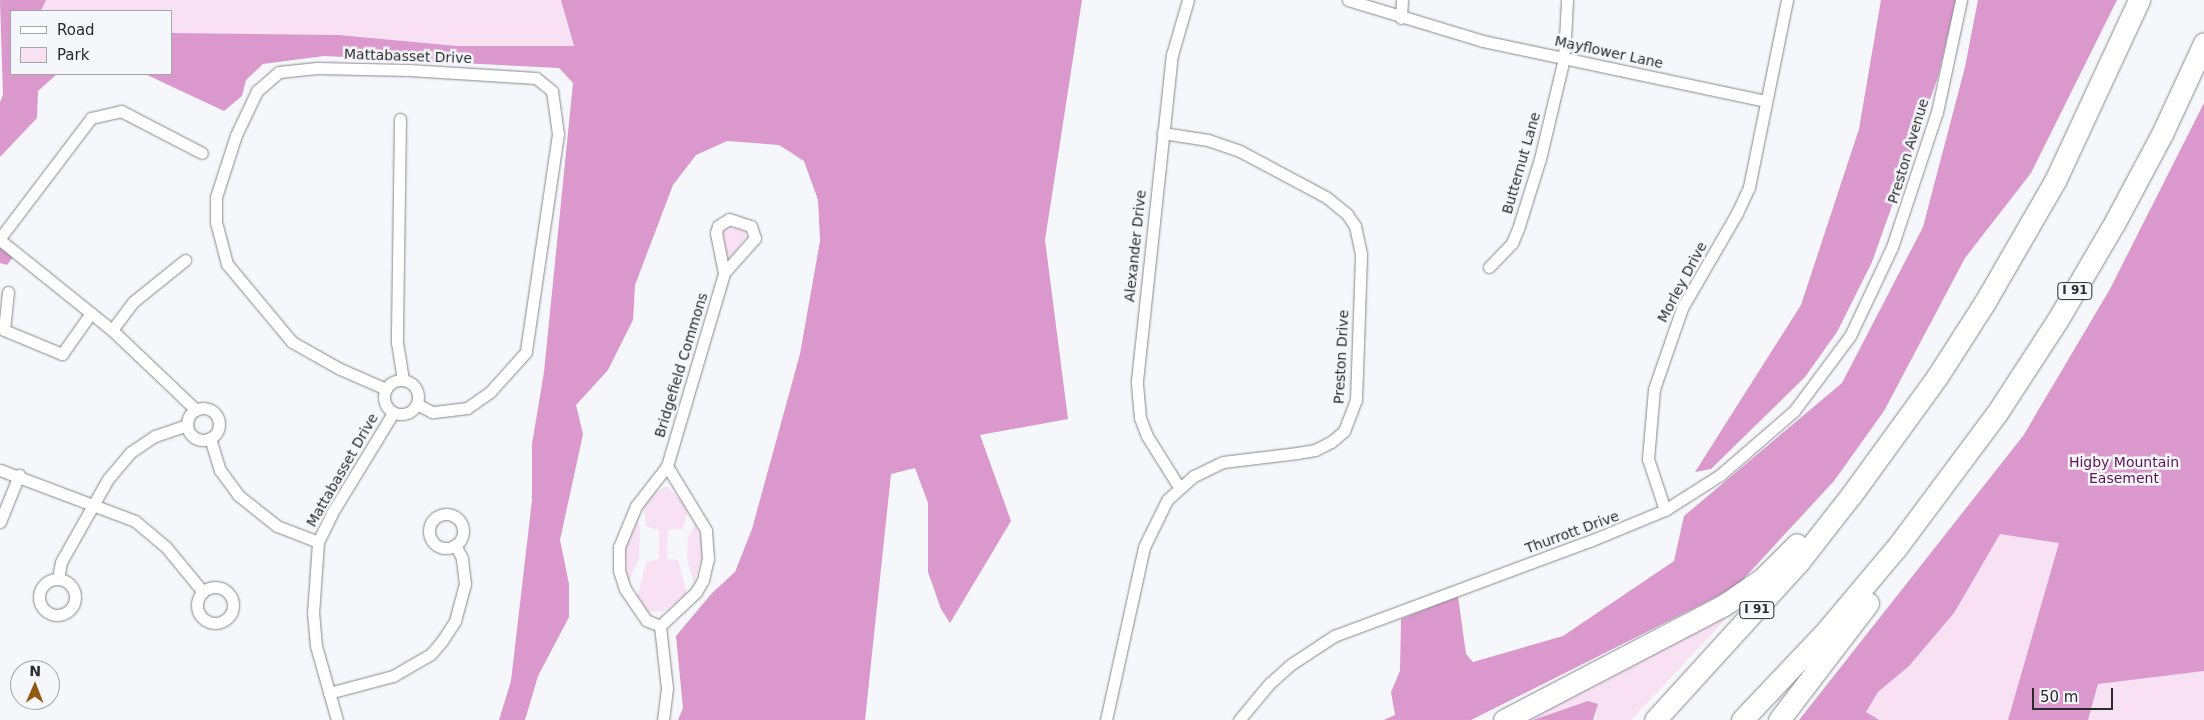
<!DOCTYPE html>
<style>
body{margin:0}
#map{position:relative;width:2204px;height:720px;overflow:hidden;background:#f6f7fb;font-family:"DejaVu Sans",sans-serif}
div>[style]{position:absolute}
[style*='--x']{left:calc(var(--x)*1px);top:calc(var(--y)*1px);width:calc(var(--w)*1px);rotate:calc(var(--a)*1deg)}
.green>*{inset:0;background:#f8e1f3}
.forest>*{inset:0;background:#da98cd}
.roads{filter:drop-shadow(0 0 1px #87888c) drop-shadow(0 0 1px #87888c)}
.minor>*{height:11px;margin:-5.5px;padding:0 5.5px;transform-origin:5.5px;border-radius:5.5px;background:#fff}
.minor>.ring{margin:-5.5px;padding:0;box-sizing:content-box;background:none;border:11px solid #fff;border-radius:50%}
.motorway>*{height:21px;margin:-10.5px;padding:0 10.5px;transform-origin:10.5px;border-radius:10.5px;background:#fff}
span{translate:-50% -50%;white-space:nowrap;text-align:center;line-height:1.15;-webkit-text-stroke:5px #f6f7fb;paint-order:stroke}
.shield-label span{padding:1px 4px;background:#f6f7fb;border:1px solid;border-radius:4px;-webkit-text-stroke-width:0}
.shield-label{font-size:12px;color:#292a2b;font-weight:700}
.street-label{font-size:14px;color:#292a2b}
.park-label{font-size:14px;color:#601256}
.legend{position:absolute;left:10px;top:10px;width:162px;height:65px;box-sizing:border-box;background:#f6f7fb;border:1px solid #a4a5a8;margin:0;padding:6px 9px;list-style:none;font-size:15px;color:#292a2b}
.legend li{display:flex;align-items:center;gap:10px;height:25px}
.legend b{width:25px;border:1px solid #a4a5a8}
.north{position:absolute;left:10px;top:660px;width:50px;height:50px;box-sizing:border-box;background:#f6f7fb;border:1px solid #a4a5a8;border-radius:50%;rotate:1deg;font-size:14px;font-weight:700;line-height:20px;text-align:center;color:#292a2b}
.north::after{content:'';display:block;margin:auto;width:18px;height:22px;background:#925913;clip-path:polygon(50% 0,100% 100%,50% 72%,0 100%)}
.scale{position:absolute;left:2032px;top:688px;width:81px;height:22px;box-sizing:border-box;border:2px solid #292a2b;border-top:0;padding-left:6px;font-size:15px;line-height:18px;white-space:nowrap;color:#292a2b;-webkit-text-stroke:4px #f6f7fb;paint-order:stroke}
</style>
<div id="map">
<div class="green">
<i style="clip-path:polygon(46px 0,561px 0,574px 46px,457px 46px,339px 35px,171px 33px,171px 11px,41px 11px)"></i>
<i style="clip-path:polygon(727px 227px,743px 230px,747px 236px,727px 264px,723px 233px)"></i>
<i style="clip-path:polygon(2041px 442px,2059px 543px,2008px 720px,1879px 720px,1865px 712px,1878px 692px,1909px 666px)"></i>
<i style="clip-path:polygon(667px 486px,689px 509px,682px 529px,668px 530px,667px 559px,678px 560px,687px 594px,664px 611px,647px 612px,637px 598px,646px 562px,659px 559px,659px 530px,647px 527px,643px 508px,654px 493px)"></i>
<i style="clip-path:polygon(636px 519px,640px 529px,639px 559px,628px 583px,624px 550px,626px 536px)"></i>
<i style="clip-path:polygon(696px 524px,701px 536px,703px 553px,694px 583px,687px 560px,688px 537px)"></i>
<i style="clip-path:polygon(1723px 614px,1725px 620px,1631px 720px,1593px 720px,1597px 716px,1588px 701px,1533px 720px,1522px 720px)"></i>
<i style="clip-path:polygon(2204px 671px,2204px 720px,2088px 720px,2098px 684px)"></i>
</div>
<div class="forest">
<i style="clip-path:polygon(0 0,46px 0,41px 11px,11px 11px,11px 74px,57px 74px,38px 91px,37px 118px,0 157px,0 102px,3px 95px)"></i>
<i style="clip-path:polygon(561px 0,1082px 0,1045px 240px,1068px 419px,980px 435px,1011px 521px,950px 623px,941px 609px,928px 572px,928px 503px,915px 468px,891px 474px,865px 720px,678px 720px,683px 708px,676px 636px,712px 593px,735px 572px,752px 529px,800px 354px,820px 241px,818px 200px,804px 161px,779px 145px,727px 141px,696px 155px,673px 185px,635px 285px,633px 320px,608px 370px,576px 405px,583px 434px,560px 540px,569px 584px,569px 617px,538px 676px,525px 720px,499px 720px,511px 681px,532px 500px,532px 444px,544px 372px,573px 83px,559px 68px,324px 56px,263px 64px,246px 80px,242px 96px,224px 111px,145px 74px,171px 74px,171px 33px,339px 35px,457px 46px,574px 46px)"></i>
<i style="clip-path:polygon(1881px 0,1956px 0,1938px 77px,1872px 262px,1837px 332px,1805px 377px,1711px 469px,1695px 472px,1801px 305px,1859px 129px)"></i>
<i style="clip-path:polygon(1978px 0,2117px 0,2031px 173px,1965px 258px,1884px 411px,1834px 481px,1736px 587px,1471px 720px,1384px 720px,1395px 715px,1391px 692px,1400px 671px,1401px 619px,1458px 596px,1466px 654px,1473px 662px,1563px 636px,1674px 561px,1684px 516px,1842px 383px,1923px 227px,1965px 67px)"></i>
<i style="clip-path:polygon(2204px 103px,2204px 671px,2098px 684px,2088px 720px,2008px 720px,2059px 543px,2000px 534px,1954px 613px,1909px 666px,1878px 692px,1866px 712px,1879px 720px,1799px 720px,2023px 436px,2110px 289px)"></i>
<i style="clip-path:polygon(0 247px,13px 257px,7px 265px,0 263px)"></i>
<i style="clip-path:polygon(1588px 701px,1598px 704px,1593px 720px,1533px 720px)"></i>
</div>
<div class="roads">
<div class="minor">
<i style="--x:1348;--y:0;--w:141;--a:16.9"></i>
<i style="--x:1483;--y:41;--w:289;--a:12"></i>
<i style="--x:1401;--y:18;--w:18;--a:-87"></i>
<i style="--x:400;--y:119;--w:223;--a:90.8"></i>
<i style="--x:397;--y:342;--w:38;--a:81"></i>
<i style="--x:729;--y:219;--w:23;--a:18"></i>
<i style="--x:751;--y:226;--w:13;--a:72"></i>
<i style="--x:755;--y:238;--w:47;--a:131.5"></i>
<i style="--x:724;--y:273;--w:41;--a:-101.3"></i>
<i style="--x:716;--y:233;--w:7;--a:-74"></i>
<i style="--x:718;--y:226;--w:13;--a:-32"></i>
<i style="--x:0;--y:238;--w:151;--a:-52.8"></i>
<i style="--x:91;--y:118;--w:31;--a:-13"></i>
<i style="--x:121;--y:111;--w:91;--a:27.4"></i>
<i style="--x:0;--y:240;--w:144;--a:38.8"></i>
<i style="--x:112;--y:330;--w:116;--a:43.6"></i>
<i style="--x:1489;--y:267;--w:33;--a:-46"></i>
<i style="--x:1512;--y:243;--w:15;--a:-67"></i>
<i style="--x:1518;--y:229;--w:73;--a:-72.6"></i>
<i style="--x:1540;--y:159;--w:104;--a:-76.6"></i>
<i style="--x:1564;--y:58;--w:58;--a:-87"></i>
<i style="--x:8;--y:292;--w:38;--a:96"></i>
<i style="--x:4;--y:330;--w:63;--a:22.5"></i>
<i style="--x:62;--y:354;--w:50;--a:-54.7"></i>
<i style="--x:112;--y:330;--w:35;--a:-53"></i>
<i style="--x:133;--y:302;--w:67;--a:-38.9"></i>
<i class="ring" style="left:384px;top:380px;width:23px;height:23px"></i>
<i style="--x:386;--y:389;--w:50;--a:-156.5"></i>
<i style="--x:340;--y:369;--w:55;--a:-150.6"></i>
<i style="--x:292;--y:342;--w:102;--a:-129.8"></i>
<i style="--x:227;--y:264;--w:43;--a:-104.7"></i>
<i style="--x:216;--y:222;--w:25;--a:-90"></i>
<i style="--x:216;--y:197;--w:65;--a:-72.1"></i>
<i style="--x:236;--y:135;--w:49;--a:-64.5"></i>
<i style="--x:257;--y:91;--w:29;--a:-41"></i>
<i style="--x:279;--y:72;--w:38;--a:-6"></i>
<i style="--x:317;--y:68;--w:92;--a:1.2"></i>
<i style="--x:409;--y:70;--w:127;--a:3.6"></i>
<i style="--x:536;--y:78;--w:21;--a:39"></i>
<i style="--x:552;--y:91;--w:43;--a:82.1"></i>
<i style="--x:558;--y:134;--w:220;--a:98.4"></i>
<i style="--x:526;--y:352;--w:54;--a:132"></i>
<i style="--x:490;--y:392;--w:28;--a:145"></i>
<i style="--x:467;--y:408;--w:35;--a:173"></i>
<i style="--x:432;--y:412;--w:17;--a:-152"></i>
<i class="ring" style="left:187px;top:408px;width:21px;height:21px"></i>
<i style="--x:210;--y:438;--w:34;--a:73"></i>
<i style="--x:220;--y:470;--w:31;--a:54"></i>
<i style="--x:238;--y:495;--w:50;--a:38.5"></i>
<i style="--x:277;--y:526;--w:44;--a:21.3"></i>
<i style="--x:0;--y:470;--w:144;--a:20.7"></i>
<i style="--x:135;--y:521;--w:40;--a:40"></i>
<i style="--x:166;--y:547;--w:58;--a:50.6"></i>
<i style="--x:1179;--y:487;--w:60;--a:-122.1"></i>
<i style="--x:1147;--y:436;--w:19;--a:-111"></i>
<i style="--x:1140;--y:418;--w:37;--a:-95"></i>
<i style="--x:1137;--y:381;--w:328;--a:-83.9"></i>
<i style="--x:1172;--y:55;--w:57;--a:-73.8"></i>
<i style="--x:1665;--y:510;--w:54;--a:-108.4"></i>
<i style="--x:1648;--y:459;--w:70;--a:-85.1"></i>
<i style="--x:1654;--y:389;--w:86;--a:-70.9"></i>
<i style="--x:1682;--y:308;--w:110;--a:-59.9"></i>
<i style="--x:1737;--y:213;--w:29;--a:-65"></i>
<i style="--x:1749;--y:187;--w:191;--a:-78.5"></i>
<i class="ring" style="left:429px;top:514px;width:23px;height:23px"></i>
<i style="--x:0;--y:522;--w:51;--a:-68"></i>
<i style="--x:58;--y:579;--w:17;--a:-80"></i>
<i style="--x:61;--y:562;--w:95;--a:-60.5"></i>
<i style="--x:108;--y:479;--w:35;--a:-50"></i>
<i style="--x:131;--y:452;--w:29;--a:-34"></i>
<i style="--x:155;--y:436;--w:34;--a:-19"></i>
<i class="ring" style="left:39px;top:579px;width:25px;height:25px"></i>
<i class="ring" style="left:197px;top:587px;width:25px;height:25px"></i>
<i style="--x:660;--y:626;--w:15;--a:-157"></i>
<i style="--x:646;--y:620;--w:37;--a:-124"></i>
<i style="--x:625;--y:589;--w:20;--a:-108"></i>
<i style="--x:619;--y:570;--w:23;--a:-90"></i>
<i style="--x:619;--y:547;--w:44;--a:-67.5"></i>
<i style="--x:636;--y:506;--w:51;--a:-52.2"></i>
<i style="--x:667;--y:466;--w:201;--a:-73.5"></i>
<i style="--x:660;--y:626;--w:50;--a:-43.4"></i>
<i style="--x:696;--y:592;--w:14;--a:-60"></i>
<i style="--x:703;--y:580;--w:22;--a:-77"></i>
<i style="--x:708;--y:559;--w:29;--a:-94"></i>
<i style="--x:706;--y:530;--w:75;--a:-121.4"></i>
<i style="--x:660;--y:626;--w:62;--a:83.6"></i>
<i style="--x:667;--y:688;--w:32;--a:97"></i>
<i style="--x:329;--y:693;--w:66;--a:-14.9"></i>
<i style="--x:393;--y:676;--w:44;--a:-30.1"></i>
<i style="--x:431;--y:654;--w:17;--a:-50"></i>
<i style="--x:442;--y:641;--w:24;--a:-57"></i>
<i style="--x:455;--y:621;--w:38;--a:-75"></i>
<i style="--x:465;--y:584;--w:26;--a:-97"></i>
<i style="--x:462;--y:558;--w:15;--a:-118"></i>
<i style="--x:337;--y:720;--w:77;--a:-105.8"></i>
<i style="--x:316;--y:646;--w:32;--a:-95"></i>
<i style="--x:313;--y:614;--w:72;--a:-86"></i>
<i style="--x:318;--y:542;--w:32;--a:-64"></i>
<i style="--x:332;--y:513;--w:117;--a:-58.6"></i>
<i style="--x:1106;--y:720;--w:177;--a:-77.6"></i>
<i style="--x:1144;--y:547;--w:52;--a:-63.9"></i>
<i style="--x:1167;--y:500;--w:36;--a:-42"></i>
<i style="--x:1194;--y:476;--w:32;--a:-26"></i>
<i style="--x:1223;--y:462;--w:75;--a:-6.9"></i>
<i style="--x:1297;--y:453;--w:18;--a:-9"></i>
<i style="--x:1315;--y:450;--w:18;--a:-27"></i>
<i style="--x:1331;--y:442;--w:17;--a:-40"></i>
<i style="--x:1344;--y:431;--w:33;--a:-69"></i>
<i style="--x:1356;--y:400;--w:146;--a:-88"></i>
<i style="--x:1361;--y:254;--w:29;--a:-102"></i>
<i style="--x:1355;--y:226;--w:14;--a:-124"></i>
<i style="--x:1347;--y:214;--w:27;--a:-141"></i>
<i style="--x:1326;--y:197;--w:98;--a:-151.9"></i>
<i style="--x:1240;--y:151;--w:34;--a:-161"></i>
<i style="--x:1208;--y:140;--w:46;--a:-171.2"></i>
<i style="--x:1239;--y:720;--w:47;--a:-50.2"></i>
<i style="--x:1269;--y:684;--w:28;--a:-42"></i>
<i style="--x:1290;--y:665;--w:53;--a:-33.4"></i>
<i style="--x:1334;--y:636;--w:273;--a:-20.4"></i>
<i style="--x:1590;--y:541;--w:81;--a:-22.5"></i>
<i style="--x:1665;--y:510;--w:65;--a:-32.5"></i>
<i style="--x:1720;--y:475;--w:98;--a:-40.9"></i>
<i style="--x:1794;--y:411;--w:94;--a:-53.3"></i>
<i style="--x:1850;--y:336;--w:98;--a:-64.7"></i>
<i style="--x:1892;--y:247;--w:142;--a:-71.6"></i>
<i style="--x:1937;--y:112;--w:115;--a:-77.9"></i>
</div>
<div class="motorway">
<i style="--x:1504;--y:720;--w:248;--a:-27.6"></i>
<i style="--x:1724;--y:605;--w:46;--a:-34.4"></i>
<i style="--x:1762;--y:579;--w:49;--a:-45"></i>
<i style="--x:1655;--y:720;--w:212;--a:-47.7"></i>
<i style="--x:1798;--y:563;--w:88;--a:-52"></i>
<i style="--x:1852;--y:494;--w:145;--a:-54"></i>
<i style="--x:1937;--y:377;--w:89;--a:-57.4"></i>
<i style="--x:1985;--y:302;--w:140;--a:-60"></i>
<i style="--x:2055;--y:181;--w:200;--a:-65.1"></i>
<i style="--x:1742;--y:720;--w:124;--a:-46.6"></i>
<i style="--x:1827;--y:630;--w:109;--a:-49.9"></i>
<i style="--x:1897;--y:547;--w:167;--a:-53.3"></i>
<i style="--x:1997;--y:413;--w:110;--a:-56.9"></i>
<i style="--x:2057;--y:321;--w:115;--a:-59.6"></i>
<i style="--x:2115;--y:222;--w:100;--a:-61.9"></i>
<i style="--x:2162;--y:134;--w:100;--a:-65.2"></i>
<i style="--x:1779;--y:720;--w:147;--a:-52.7"></i>
</div>
</div>
<div class="shield-label">
<span style="left:2075px;top:291px">I 91</span>
<span style="left:1757px;top:610px">I 91</span>
</div>
<div class="street-label">
<span style="left:1609px;top:52px;rotate:12deg">Mayflower Lane</span>
<span style="left:408px;top:56px;rotate:2deg">Mattabasset Drive</span>
<span style="left:1908px;top:151px;rotate:-73deg">Preston Avenue</span>
<span style="left:1521px;top:163px;rotate:-74deg">Butternut Lane</span>
<span style="left:1135px;top:246px;rotate:-84deg">Alexander Drive</span>
<span style="left:1682px;top:282px;rotate:-62deg">Morley Drive</span>
<span style="left:1341px;top:357px;rotate:-87deg">Preston Drive</span>
<span style="left:681px;top:365px;rotate:-73deg">Bridgefield Commons</span>
<span style="left:342px;top:470px;rotate:-60deg">Mattabasset Drive</span>
<span style="left:1572px;top:532px;rotate:-20deg">Thurrott Drive</span>
</div>
<div class="park-label">
<span style="left:2124px;top:470px">Higby Mountain<br>Easement</span>
</div>
<ul class="legend">
<li><b style="height:6px;background:#fff"></b>Road</li>
<li><b style="height:14px;background:#f8e1f3"></b>Park</li>
</ul>
<div class="north">N</div>
<div class="scale">50 m</div>
</div>
